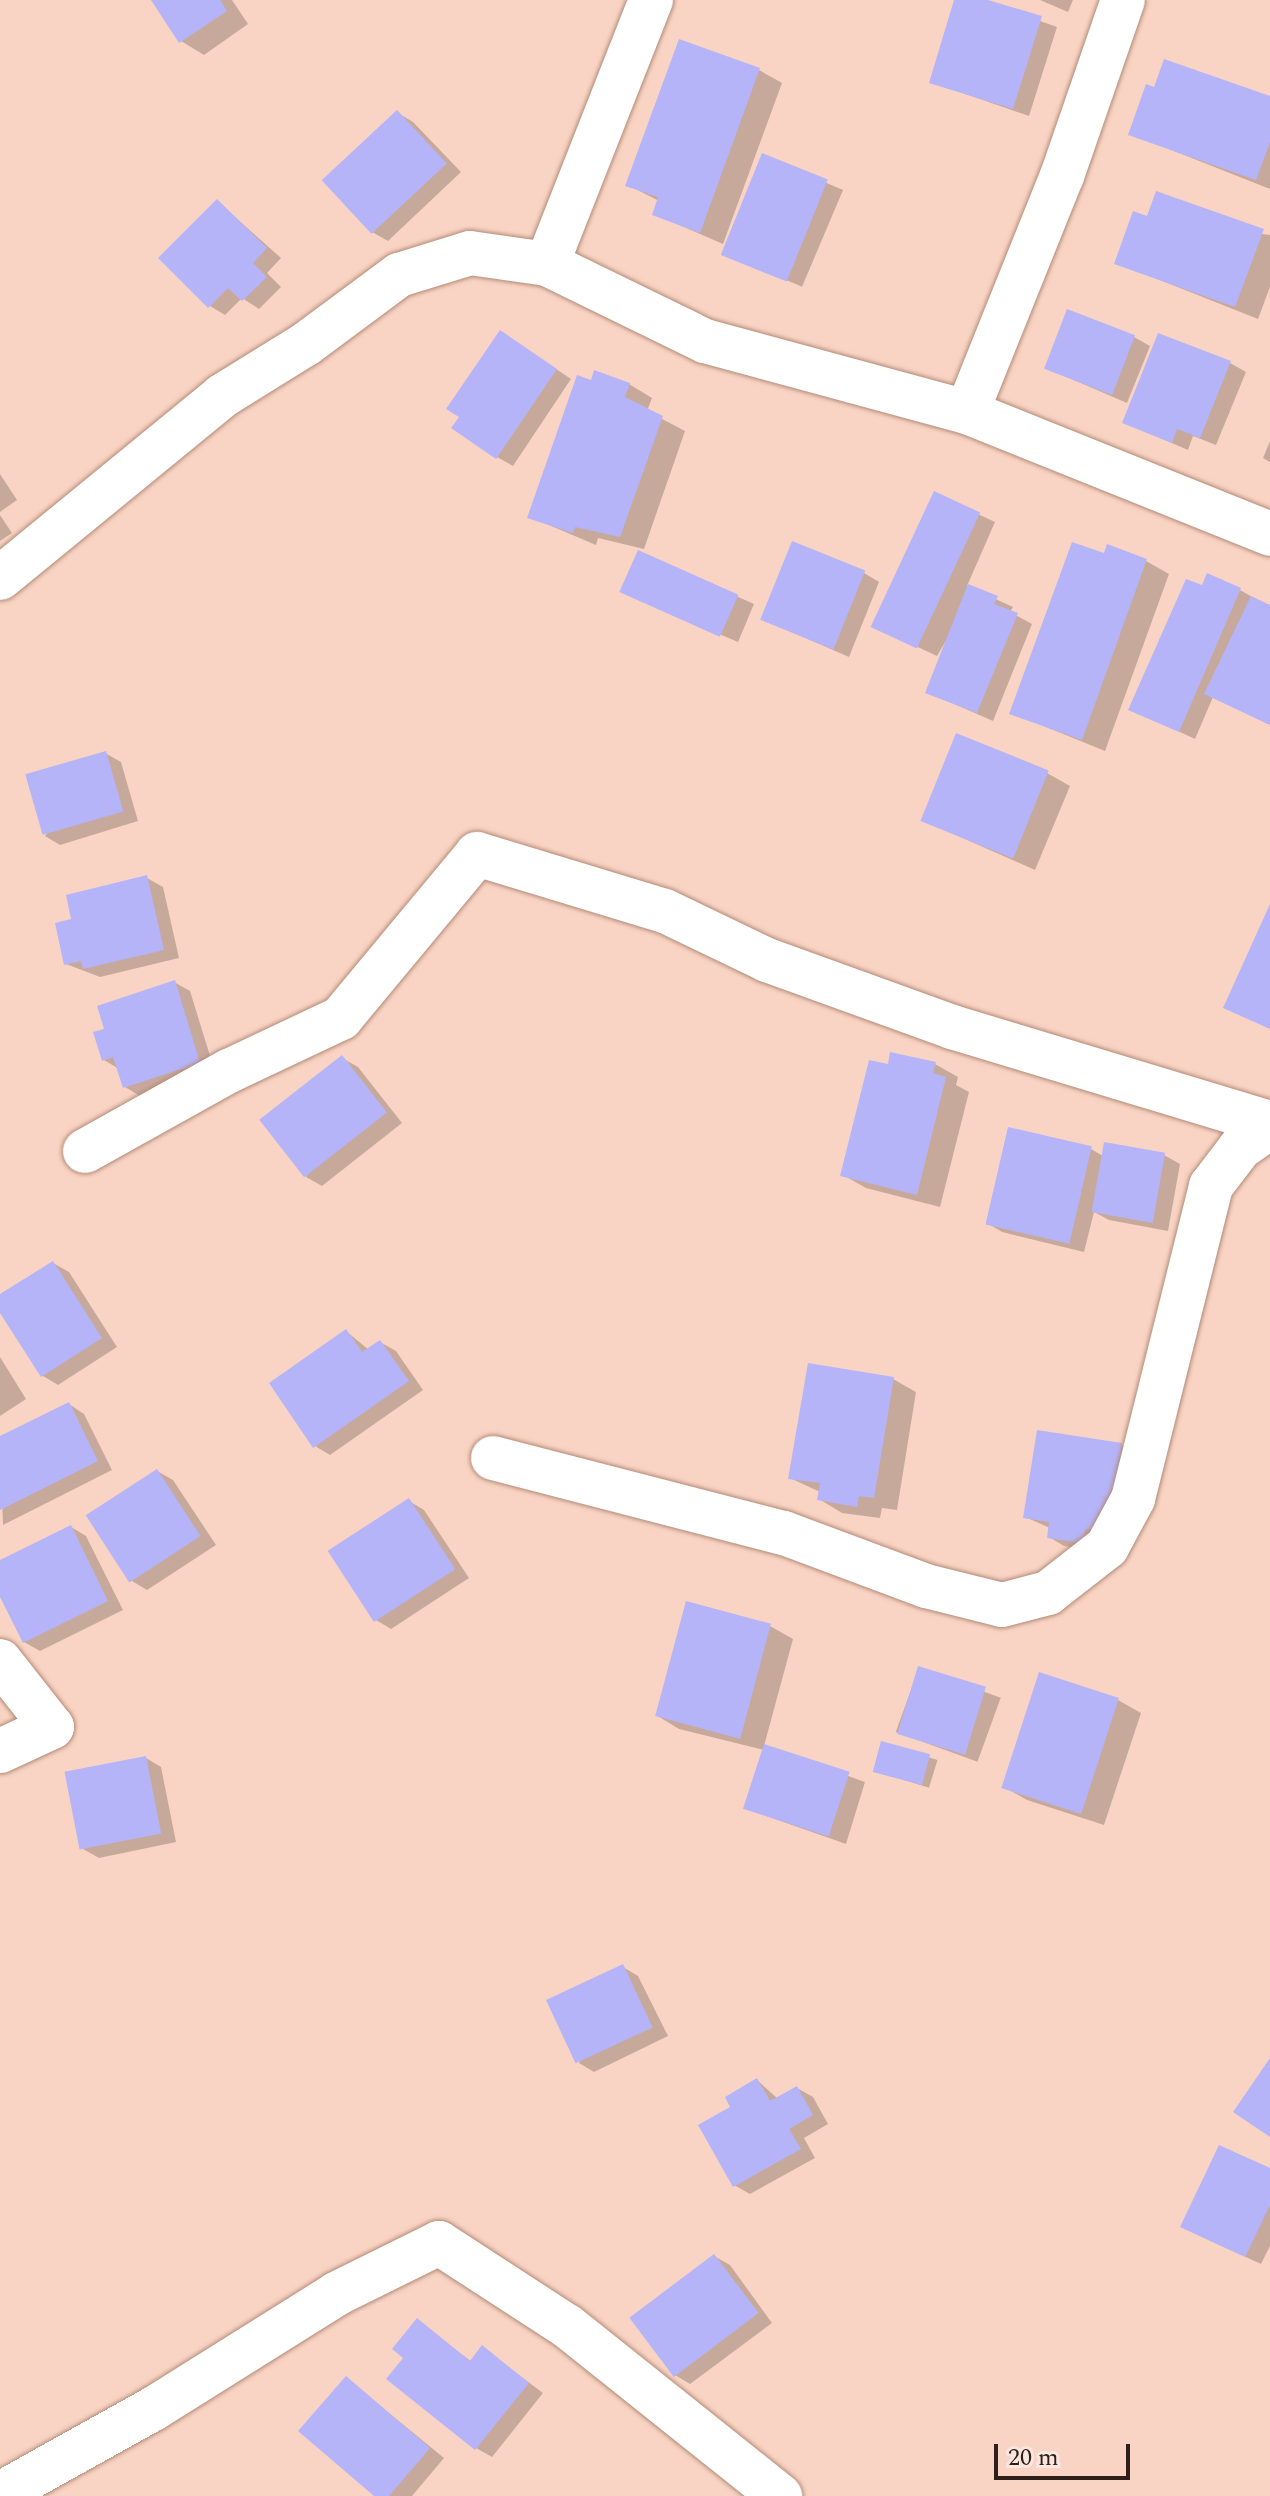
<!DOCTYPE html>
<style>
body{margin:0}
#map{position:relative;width:1270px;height:2496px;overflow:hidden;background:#f9d4c4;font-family:Spectral,serif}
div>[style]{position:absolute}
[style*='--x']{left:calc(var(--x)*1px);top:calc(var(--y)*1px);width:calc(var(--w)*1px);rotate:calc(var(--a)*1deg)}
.shadow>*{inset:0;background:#0003;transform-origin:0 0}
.building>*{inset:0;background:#b5b4f8;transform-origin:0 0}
.roads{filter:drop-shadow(0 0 2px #b48a77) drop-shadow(0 0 2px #b48a77)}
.minor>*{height:44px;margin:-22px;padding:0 22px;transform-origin:22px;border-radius:22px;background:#fff}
span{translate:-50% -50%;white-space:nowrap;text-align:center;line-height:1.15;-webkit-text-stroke:7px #f9e6de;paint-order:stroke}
.scale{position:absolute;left:994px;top:2444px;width:136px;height:36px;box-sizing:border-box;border:4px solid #301f18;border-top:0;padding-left:10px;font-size:24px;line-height:28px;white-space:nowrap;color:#301f18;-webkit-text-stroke:6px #f9e6de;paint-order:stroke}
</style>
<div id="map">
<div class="shadow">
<i style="clip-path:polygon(154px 0,232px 0,248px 24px,204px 55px,181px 41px)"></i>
<i style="clip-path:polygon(956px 0,981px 0,1057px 27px,1029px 116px,931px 82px)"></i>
<i style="clip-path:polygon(1040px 0,1073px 0,1068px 12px)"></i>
<i style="clip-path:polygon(759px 70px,782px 83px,723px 244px,654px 214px,659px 201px,628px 185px)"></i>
<i style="clip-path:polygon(1270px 98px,1270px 189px,1131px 134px)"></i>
<i style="clip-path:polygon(398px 113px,413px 122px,461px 172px,388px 241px,372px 232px,325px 180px)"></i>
<i style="left:763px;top:156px;width:87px;height:105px;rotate:23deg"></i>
<i style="clip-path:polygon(217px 201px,281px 258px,267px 273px,281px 287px,259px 309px,242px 298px,225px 315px,210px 306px)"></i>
<i style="clip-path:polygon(1148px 219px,1270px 235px,1270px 287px,1258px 319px,1117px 263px)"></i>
<i style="clip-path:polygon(1134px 337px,1150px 346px,1127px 403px,1046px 368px)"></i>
<i style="clip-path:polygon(516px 342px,571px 379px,513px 466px,497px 457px)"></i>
<i style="clip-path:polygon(1230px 363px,1246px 372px,1216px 445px,1193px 436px,1188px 450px,1125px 423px)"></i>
<i style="clip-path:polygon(592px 383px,629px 384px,652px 398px,647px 411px,685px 431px,644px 549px,598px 538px,596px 545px,530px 517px)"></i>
<i style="clip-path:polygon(1270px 441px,1270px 462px,1263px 458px)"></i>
<i style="clip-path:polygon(0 474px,17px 500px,0 512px)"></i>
<i style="clip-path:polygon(935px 494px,995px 522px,967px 586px,1013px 607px,1010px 612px,1032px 624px,993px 721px,927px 692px,951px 632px,937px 656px,877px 628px)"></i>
<i style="clip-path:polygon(0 515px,12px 533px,0 541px)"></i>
<i style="clip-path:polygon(639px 553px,754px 604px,738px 642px,639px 600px)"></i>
<i style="clip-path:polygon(1146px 561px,1169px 574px,1105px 751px,1012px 713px)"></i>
<i style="clip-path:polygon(864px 573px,879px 582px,849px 657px,762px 619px)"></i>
<i style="clip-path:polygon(1240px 590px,1270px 607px,1270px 725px,1213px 697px,1195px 739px,1131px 709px)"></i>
<i style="clip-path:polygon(105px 753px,121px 762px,138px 821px,60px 845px,45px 836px)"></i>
<i style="clip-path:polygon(1047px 773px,1070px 786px,1035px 870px,922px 820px)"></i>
<i style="clip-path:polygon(147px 878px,163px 887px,179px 958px,100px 977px,66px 964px,74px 921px)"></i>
<i style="clip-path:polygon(174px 982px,190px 991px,215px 1072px,140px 1096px,125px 1087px,119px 1069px,104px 1060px,106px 1030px)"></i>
<i style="clip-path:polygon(342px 1058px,358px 1067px,402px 1123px,322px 1186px,306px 1177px)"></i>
<i style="clip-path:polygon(935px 1064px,958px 1077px,956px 1085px,969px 1092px,940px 1207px,866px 1188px,843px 1175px,889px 1066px)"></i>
<i style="clip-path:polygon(1091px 1149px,1103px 1156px,1164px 1155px,1180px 1164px,1168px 1231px,1109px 1220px,1094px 1212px,1084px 1252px,1002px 1232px,987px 1223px)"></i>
<i style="clip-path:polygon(53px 1263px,69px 1272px,117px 1347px,58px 1385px,43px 1376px,0 1309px,0 1296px)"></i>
<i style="clip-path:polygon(346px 1331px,369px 1350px,380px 1342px,396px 1351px,423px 1390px,330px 1455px,315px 1446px)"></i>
<i style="clip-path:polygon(0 1357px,26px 1399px,0 1416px)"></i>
<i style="clip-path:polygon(893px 1379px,916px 1392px,897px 1510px,882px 1508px,880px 1518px,842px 1513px,819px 1499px,820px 1492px,790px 1478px)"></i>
<i style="clip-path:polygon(69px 1404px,84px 1414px,112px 1470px,3px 1525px,0 1439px)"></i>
<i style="clip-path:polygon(1122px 1445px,1137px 1454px,1099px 1551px,1064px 1546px,1049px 1537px,1050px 1528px,1025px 1517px)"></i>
<i style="clip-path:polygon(157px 1471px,173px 1480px,216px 1545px,147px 1590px,132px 1581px,89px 1516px)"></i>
<i style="clip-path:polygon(409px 1501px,424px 1510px,469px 1578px,391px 1629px,376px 1620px)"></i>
<i style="clip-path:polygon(71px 1527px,86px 1536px,123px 1610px,40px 1651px,24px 1642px,0 1593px,0 1562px)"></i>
<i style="clip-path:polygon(770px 1626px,793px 1639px,764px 1746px,865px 1782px,846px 1844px,746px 1809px,764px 1750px,679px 1729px,656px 1715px)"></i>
<i style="left:919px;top:1668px;width:87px;height:68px;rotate:20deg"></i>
<i style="clip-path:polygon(1118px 1700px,1141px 1713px,1104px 1825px,1027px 1800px,1004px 1787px)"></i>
<i style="left:882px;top:1743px;width:58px;height:29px;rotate:17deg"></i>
<i style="clip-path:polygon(146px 1758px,161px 1767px,176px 1842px,99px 1858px,83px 1849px)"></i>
<i style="clip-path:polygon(623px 1967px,638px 1976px,668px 2036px,594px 2072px,579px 2063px)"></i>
<i style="clip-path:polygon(757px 2080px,778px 2099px,797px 2088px,813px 2097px,828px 2124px,804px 2138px,815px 2158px,750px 2194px,734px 2185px)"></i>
<i style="clip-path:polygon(1270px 2171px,1270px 2246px,1261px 2264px,1198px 2235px)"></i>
<i style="clip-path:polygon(714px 2256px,730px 2265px,772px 2323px,690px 2384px,675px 2375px)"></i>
<i style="clip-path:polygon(417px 2321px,472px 2362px,483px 2348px,543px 2393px,492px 2457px,476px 2448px,406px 2358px)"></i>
<i style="clip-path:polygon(346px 2378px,444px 2458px,412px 2496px,377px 2496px)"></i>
</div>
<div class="building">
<i style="clip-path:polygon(151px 0,220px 0,227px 11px,179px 43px)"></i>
<i style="clip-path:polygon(954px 0,988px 0,1042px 16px,1013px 109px,929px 83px)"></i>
<i style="clip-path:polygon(679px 39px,760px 68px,700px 233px,652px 215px,658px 197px,625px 186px)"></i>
<i style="clip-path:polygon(1164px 59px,1270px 96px,1270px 142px,1256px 180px,1128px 135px,1146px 84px,1154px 87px)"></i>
<i style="left:397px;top:110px;width:73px;height:103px;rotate:47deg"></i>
<i style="left:762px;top:153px;width:71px;height:110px;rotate:22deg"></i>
<i style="clip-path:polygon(1156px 191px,1264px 229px,1235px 307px,1114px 264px,1133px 211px,1147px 216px)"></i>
<i style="clip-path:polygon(217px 199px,267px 248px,253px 263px,267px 277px,242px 301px,228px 288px,208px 308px,158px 258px)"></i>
<i style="left:1067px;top:309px;width:73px;height:64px;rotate:21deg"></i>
<i style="clip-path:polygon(500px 330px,557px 369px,496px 459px,451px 428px,459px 417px,446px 409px)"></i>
<i style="clip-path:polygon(1158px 333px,1231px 361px,1200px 438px,1177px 429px,1172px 443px,1122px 423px)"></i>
<i style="clip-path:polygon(594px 370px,630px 383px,625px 397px,663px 416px,620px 537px,575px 527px,573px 533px,527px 518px,577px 375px,591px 380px)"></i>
<i style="left:934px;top:491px;width:51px;height:150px;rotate:25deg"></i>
<i style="left:792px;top:541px;width:79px;height:85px;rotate:22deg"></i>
<i style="clip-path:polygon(1072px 542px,1104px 553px,1107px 544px,1147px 559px,1082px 740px,1009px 714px)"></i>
<i style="left:638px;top:550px;width:110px;height:46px;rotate:24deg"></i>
<i style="clip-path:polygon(1207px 573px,1241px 588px,1179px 732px,1128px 710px,1186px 579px,1202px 585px)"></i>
<i style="clip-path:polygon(968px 584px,998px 596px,994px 604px,1018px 613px,977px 713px,925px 693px)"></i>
<i style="clip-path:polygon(1251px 596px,1270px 605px,1270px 725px,1204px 694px)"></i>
<i style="left:956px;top:733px;width:100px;height:95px;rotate:22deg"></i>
<i style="left:106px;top:751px;width:63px;height:84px;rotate:74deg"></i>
<i style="clip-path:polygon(147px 875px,164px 950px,83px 969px,81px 961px,64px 965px,55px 923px,71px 919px,66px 895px)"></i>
<i style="clip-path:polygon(1270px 904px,1270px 1029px,1223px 1008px)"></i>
<i style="clip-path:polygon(175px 980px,200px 1063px,123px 1088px,113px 1057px,102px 1061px,93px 1032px,104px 1029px,97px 1006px)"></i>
<i style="clip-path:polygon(890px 1052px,936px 1062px,933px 1073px,946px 1077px,917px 1195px,840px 1176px,869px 1060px,888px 1064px)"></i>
<i style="left:342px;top:1055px;width:73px;height:105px;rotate:52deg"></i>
<i style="left:1008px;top:1127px;width:86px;height:100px;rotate:13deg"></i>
<i style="left:1104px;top:1142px;width:62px;height:71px;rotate:10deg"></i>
<i style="clip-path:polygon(53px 1261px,102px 1338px,41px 1377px,0 1313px,0 1294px)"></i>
<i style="clip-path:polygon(346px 1329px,362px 1352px,380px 1340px,409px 1381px,313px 1448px,269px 1383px)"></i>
<i style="clip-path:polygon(808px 1363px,894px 1377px,874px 1498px,859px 1496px,857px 1507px,817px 1500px,820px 1483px,788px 1479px)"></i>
<i style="clip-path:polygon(69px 1402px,98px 1461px,0 1510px,0 1436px)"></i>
<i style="clip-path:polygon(1037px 1430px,1122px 1443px,1108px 1532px,1085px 1529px,1083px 1543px,1047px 1538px,1049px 1522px,1023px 1518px)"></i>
<i style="left:157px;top:1469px;width:80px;height:85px;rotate:57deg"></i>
<i style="left:409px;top:1498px;width:85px;height:97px;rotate:57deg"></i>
<i style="clip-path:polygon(71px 1525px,108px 1601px,23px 1643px,0 1597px,0 1560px)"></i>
<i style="left:686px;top:1601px;width:88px;height:119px;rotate:15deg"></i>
<i style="left:918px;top:1666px;width:71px;height:71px;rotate:17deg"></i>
<i style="left:1039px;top:1672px;width:84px;height:122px;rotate:18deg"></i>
<i style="left:881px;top:1741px;width:51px;height:32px;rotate:15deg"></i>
<i style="left:764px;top:1744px;width:90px;height:68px;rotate:18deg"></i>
<i style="left:146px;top:1756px;width:79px;height:83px;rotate:79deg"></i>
<i style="left:623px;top:1964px;width:70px;height:85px;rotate:65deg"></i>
<i style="clip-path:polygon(1270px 2058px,1270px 2137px,1233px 2112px)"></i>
<i style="clip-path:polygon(757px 2078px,770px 2101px,797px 2086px,813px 2115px,789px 2129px,801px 2149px,733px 2187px,698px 2125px,730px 2107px,725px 2097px)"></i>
<i style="clip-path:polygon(1219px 2145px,1270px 2168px,1270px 2205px,1245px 2257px,1180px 2227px)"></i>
<i style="left:714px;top:2254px;width:74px;height:106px;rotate:53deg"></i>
<i style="clip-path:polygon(417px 2318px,470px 2361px,482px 2345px,529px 2383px,475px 2450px,386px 2379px,403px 2358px,392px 2349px)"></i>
<i style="clip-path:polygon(346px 2376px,430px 2448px,389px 2496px,374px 2496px,298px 2431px)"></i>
</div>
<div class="roads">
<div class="minor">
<i style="--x:547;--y:264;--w:284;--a:-68.5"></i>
<i style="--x:967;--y:412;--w:254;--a:-68.1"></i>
<i style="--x:1062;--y:176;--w:186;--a:-70.9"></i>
<i style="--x:0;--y:578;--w:287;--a:-39.3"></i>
<i style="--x:222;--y:396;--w:99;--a:-31.8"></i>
<i style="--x:306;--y:344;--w:116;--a:-36.6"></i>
<i style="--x:399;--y:275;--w:74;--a:-17.2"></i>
<i style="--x:470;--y:253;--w:78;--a:8.1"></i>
<i style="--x:547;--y:264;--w:176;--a:26"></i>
<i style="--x:705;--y:341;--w:271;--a:15.2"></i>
<i style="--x:967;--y:412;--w:327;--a:21.9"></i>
<i style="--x:85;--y:1151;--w:165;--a:-29.1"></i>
<i style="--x:229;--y:1071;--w:124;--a:-25.3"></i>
<i style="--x:341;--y:1018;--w:213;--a:-50.3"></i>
<i style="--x:477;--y:854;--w:196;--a:16.9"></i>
<i style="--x:665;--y:911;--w:113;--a:25.7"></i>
<i style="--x:767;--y:960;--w:197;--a:19.9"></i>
<i style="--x:952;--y:1027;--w:332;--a:16.8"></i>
<i style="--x:493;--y:1458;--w:301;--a:14.5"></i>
<i style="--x:784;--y:1533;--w:152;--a:20.5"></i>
<i style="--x:926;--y:1586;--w:78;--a:14"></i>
<i style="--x:1002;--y:1605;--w:48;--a:-14.6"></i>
<i style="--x:1048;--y:1593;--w:75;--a:-37.9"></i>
<i style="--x:1107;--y:1547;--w:55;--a:-61.6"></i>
<i style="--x:1133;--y:1499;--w:323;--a:-76"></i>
<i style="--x:1211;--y:1186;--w:48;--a:-52.7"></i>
<i style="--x:1240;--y:1148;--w:37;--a:-35"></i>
<i style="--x:0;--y:1661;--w:84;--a:51.8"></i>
<i style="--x:52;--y:1727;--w:57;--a:155.2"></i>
<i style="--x:0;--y:2494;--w:175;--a:-29.1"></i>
<i style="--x:153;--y:2409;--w:216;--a:-32.1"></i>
<i style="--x:336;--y:2294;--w:115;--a:-26.3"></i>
<i style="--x:439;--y:2243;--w:153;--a:33"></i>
<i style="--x:567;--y:2326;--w:273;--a:38.6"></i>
</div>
</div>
<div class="scale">20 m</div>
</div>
